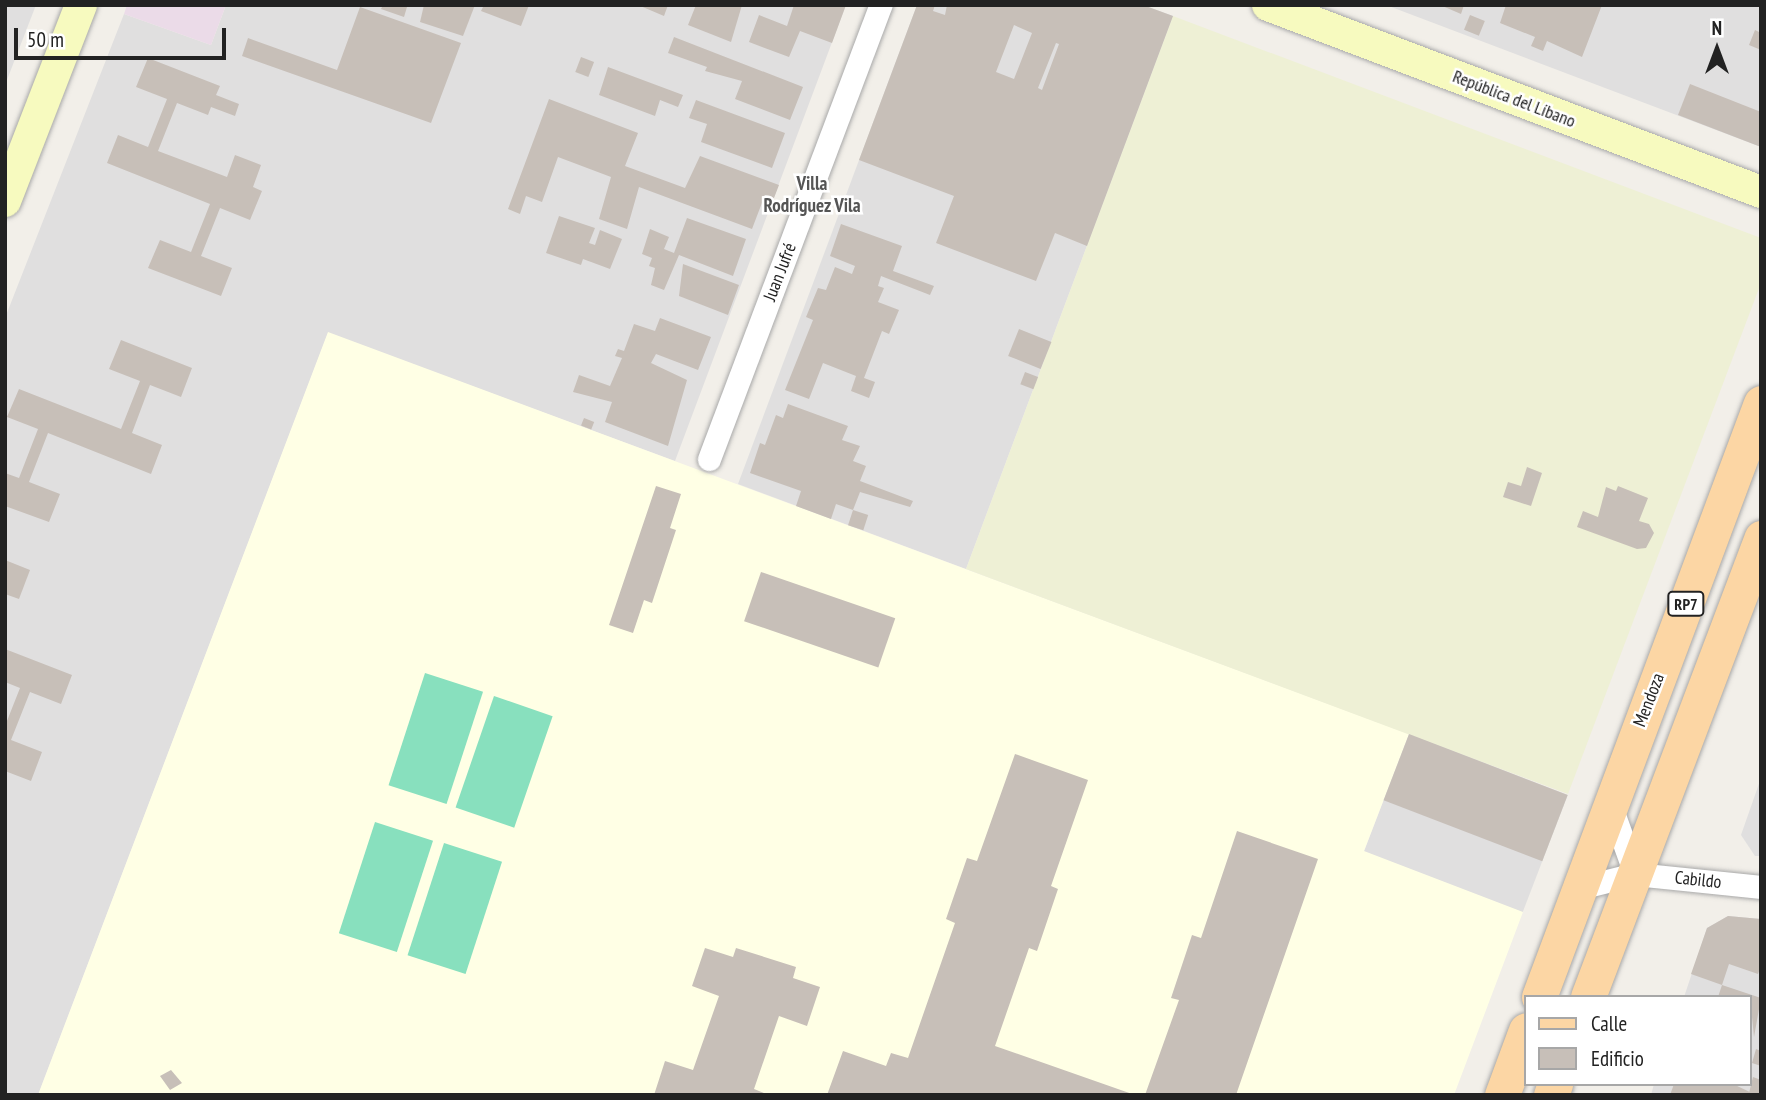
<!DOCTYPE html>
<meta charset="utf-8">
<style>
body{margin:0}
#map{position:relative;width:1766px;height:1100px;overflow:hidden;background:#f2efe9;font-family:"PT Sans Narrow",sans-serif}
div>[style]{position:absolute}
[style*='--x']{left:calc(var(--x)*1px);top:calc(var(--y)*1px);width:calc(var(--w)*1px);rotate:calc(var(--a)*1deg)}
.residential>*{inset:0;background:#e0dfdf;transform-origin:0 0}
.industrial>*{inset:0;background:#ebdbe8}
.education>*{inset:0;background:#ffffe5}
.farmland>*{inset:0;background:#eef0d5}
.pitch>*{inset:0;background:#88e0be;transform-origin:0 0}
.building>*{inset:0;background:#c7bfb8;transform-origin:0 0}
.roads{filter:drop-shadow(0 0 2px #a9a9a9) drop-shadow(0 0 2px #a9a9a9)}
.street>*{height:23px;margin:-11.5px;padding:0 11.5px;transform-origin:11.5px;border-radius:11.5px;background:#fff}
.secondary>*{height:32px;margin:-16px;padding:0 16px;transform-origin:16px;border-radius:16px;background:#f7fabf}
.primary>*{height:35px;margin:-17.5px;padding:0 17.5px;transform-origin:17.5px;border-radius:17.5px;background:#fcd6a4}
span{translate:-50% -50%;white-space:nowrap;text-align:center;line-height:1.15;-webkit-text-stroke:5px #fff;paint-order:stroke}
.shield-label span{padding:2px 5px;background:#fff;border:2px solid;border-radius:5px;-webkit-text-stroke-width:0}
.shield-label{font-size:16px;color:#222;font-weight:700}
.street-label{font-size:18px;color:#222}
.neighbourhood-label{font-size:19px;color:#555;font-weight:700}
.frame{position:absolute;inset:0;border:7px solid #222;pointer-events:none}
.legend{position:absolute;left:1524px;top:995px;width:228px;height:91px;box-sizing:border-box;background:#fff;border:2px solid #a7a7a7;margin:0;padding:9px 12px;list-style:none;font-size:21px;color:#222}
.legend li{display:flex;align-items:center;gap:14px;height:35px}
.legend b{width:35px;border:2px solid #a7a7a7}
.north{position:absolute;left:1682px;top:14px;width:70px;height:70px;-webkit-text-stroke:5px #fff;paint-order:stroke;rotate:0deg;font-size:19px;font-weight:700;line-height:28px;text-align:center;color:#222}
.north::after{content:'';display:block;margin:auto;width:24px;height:32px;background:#222;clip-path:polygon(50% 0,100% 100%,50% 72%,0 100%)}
.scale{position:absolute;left:14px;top:28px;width:212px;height:32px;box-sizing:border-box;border:4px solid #222;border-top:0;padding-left:9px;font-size:21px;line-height:24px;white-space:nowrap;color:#222;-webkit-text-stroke:5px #fff;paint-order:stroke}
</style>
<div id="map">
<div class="residential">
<i style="clip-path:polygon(5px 5px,36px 5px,5px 85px)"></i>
<i style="clip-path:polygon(226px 5px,846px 5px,675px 461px,328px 333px,38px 1095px,5px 1095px,5px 318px,124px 14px,211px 45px)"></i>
<i style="clip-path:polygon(917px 5px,1143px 5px,1173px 16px,966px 569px,738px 484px)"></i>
<i style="clip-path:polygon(1386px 5px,1761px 5px,1761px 147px,1539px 63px)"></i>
<i style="left:1409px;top:734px;width:170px;height:126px;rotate:21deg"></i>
<i style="clip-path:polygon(1761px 778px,1761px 856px,1755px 856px,1741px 835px)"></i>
<i style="clip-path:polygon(1728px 916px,1761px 919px,1761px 1095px,1651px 1095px,1654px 1084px,1750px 1084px,1750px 997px,1684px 997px,1707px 928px)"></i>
</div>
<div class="industrial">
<i style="clip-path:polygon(127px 5px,226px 5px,211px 45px,124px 14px)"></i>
</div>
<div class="education">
<i style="clip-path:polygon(328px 332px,1409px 734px,1364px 851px,1523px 912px,1454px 1095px,38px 1095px)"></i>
</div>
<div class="farmland">
<i style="clip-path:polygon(1173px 16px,1761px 238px,1761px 283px,1568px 794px,966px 569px)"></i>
</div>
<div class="pitch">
<i style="left:425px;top:673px;width:61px;height:118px;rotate:18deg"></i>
<i style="left:494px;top:696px;width:62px;height:118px;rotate:19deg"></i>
<i style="left:375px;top:822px;width:61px;height:117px;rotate:18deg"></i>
<i style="left:444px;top:843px;width:61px;height:118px;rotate:18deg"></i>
</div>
<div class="building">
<i style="clip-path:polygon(383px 5px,401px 5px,407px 7px,404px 17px,381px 9px)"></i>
<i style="clip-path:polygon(424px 5px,475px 5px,463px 36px,420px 22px)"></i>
<i style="clip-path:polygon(484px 5px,529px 5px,521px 26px,481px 11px)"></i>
<i style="clip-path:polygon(638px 5px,668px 5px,664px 16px)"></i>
<i style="clip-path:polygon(696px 5px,742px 5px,731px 42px,688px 25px)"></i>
<i style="clip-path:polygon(794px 5px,846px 5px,832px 43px,800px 31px,789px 57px,749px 42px,759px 15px,787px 26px)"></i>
<i style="clip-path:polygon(evenodd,917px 5px,935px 5px,933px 11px,945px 15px,947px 5px,1143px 5px,1173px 16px,1087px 246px,1055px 233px,1036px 281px,936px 243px,954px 196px,859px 160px,917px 5px,1014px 25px,1032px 33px,1014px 79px,996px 72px,1014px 25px,917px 5px,1056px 43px,1059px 44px,1042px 90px,1038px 88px,1056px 43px)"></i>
<i style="clip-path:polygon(1440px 5px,1464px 5px,1461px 14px)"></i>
<i style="clip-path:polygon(1506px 5px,1602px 5px,1582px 57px,1547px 41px,1543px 51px,1531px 46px,1535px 37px,1500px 23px)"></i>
<i style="clip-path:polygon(360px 7px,461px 43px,431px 123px,242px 56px,248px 38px,337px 70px)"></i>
<i style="left:1470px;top:15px;width:16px;height:16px;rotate:22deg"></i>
<i style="clip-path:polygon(1755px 30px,1761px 33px,1761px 50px,1749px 45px)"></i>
<i style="clip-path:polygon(674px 37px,803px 87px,790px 120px,735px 99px,742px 81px,705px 71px,707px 67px,668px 53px)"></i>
<i style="left:581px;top:57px;width:14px;height:16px;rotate:21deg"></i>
<i style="clip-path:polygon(148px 58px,220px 86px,216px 95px,239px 104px,235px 116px,211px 107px,208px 115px,177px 103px,158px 151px,227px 177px,235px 155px,261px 165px,253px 187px,262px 191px,250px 220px,220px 208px,201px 256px,232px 268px,221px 296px,148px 268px,160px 240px,191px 252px,210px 204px,107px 163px,118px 135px,148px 147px,167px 99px,136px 87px)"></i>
<i style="clip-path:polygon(608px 67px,683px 95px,678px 107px,660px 100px,655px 116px,599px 95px)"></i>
<i style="clip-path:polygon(1690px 84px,1761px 112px,1761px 147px,1678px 115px)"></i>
<i style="clip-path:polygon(549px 99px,638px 133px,625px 166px,685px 188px,700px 156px,779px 185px,774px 198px,765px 195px,752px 229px,639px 187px,627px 229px,599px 219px,611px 177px,558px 157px,542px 202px,526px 196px,520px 214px,508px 209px)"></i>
<i style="clip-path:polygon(696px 100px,785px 133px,772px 168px,701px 142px,707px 124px,689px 118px)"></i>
<i style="clip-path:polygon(559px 216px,595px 228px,589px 243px,595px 245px,600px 230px,622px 239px,610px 269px,583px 259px,581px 265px,546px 253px)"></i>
<i style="clip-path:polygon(687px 218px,746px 239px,733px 276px,679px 255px,664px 290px,651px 285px,655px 268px,649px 266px,652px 258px,642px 254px,650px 229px,669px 237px,664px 249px,674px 253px)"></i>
<i style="clip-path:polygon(841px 224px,902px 246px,893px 271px,934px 286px,930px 295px,881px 276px,878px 286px,884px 288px,878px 302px,899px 310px,889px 334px,882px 331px,864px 378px,875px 382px,869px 398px,851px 391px,856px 376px,823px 363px,809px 399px,785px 390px,813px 320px,806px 317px,818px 288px,826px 290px,835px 267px,852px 274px,855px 266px,830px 256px)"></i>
<i style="clip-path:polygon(683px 264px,739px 285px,728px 315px,679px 296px)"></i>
<i style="clip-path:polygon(660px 318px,711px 337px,698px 370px,656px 354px,651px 363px,687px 380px,668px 446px,605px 422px,612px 402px,573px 392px,579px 375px,610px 386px,622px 358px,615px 356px,618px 349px,624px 351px,634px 324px,655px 331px)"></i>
<i style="left:1019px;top:329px;width:35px;height:29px;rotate:22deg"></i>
<i style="clip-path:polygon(121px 340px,192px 368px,181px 397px,150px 385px,132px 433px,162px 445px,151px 474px,48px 433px,29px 482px,60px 494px,49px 522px,5px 506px,5px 473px,19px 478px,38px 429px,7px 417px,19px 389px,121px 429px,140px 381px,109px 369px)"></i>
<i style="left:1025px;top:372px;width:14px;height:13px;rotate:21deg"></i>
<i style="clip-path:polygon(788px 404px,848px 426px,842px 440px,860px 446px,853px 461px,866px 466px,860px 481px,913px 501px,910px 507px,860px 492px,853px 510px,836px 504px,831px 519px,796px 506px,801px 491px,750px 473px,760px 443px,765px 445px,776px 415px,783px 418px)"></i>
<i style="left:584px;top:418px;width:11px;height:8px;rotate:22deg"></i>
<i style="clip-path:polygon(1527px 467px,1542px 473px,1531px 506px,1503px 497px,1508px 482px,1521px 486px)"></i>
<i style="clip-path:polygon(656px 486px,681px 494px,670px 528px,676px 530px,652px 603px,644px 600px,633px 633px,609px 625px)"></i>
<i style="clip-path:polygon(1618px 486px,1648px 498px,1639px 521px,1649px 524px,1654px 533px,1646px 548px,1637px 549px,1577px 527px,1583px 511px,1598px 517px,1606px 487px,1616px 491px)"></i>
<i style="left:853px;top:510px;width:16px;height:16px;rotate:18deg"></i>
<i style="clip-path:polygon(5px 560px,30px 570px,19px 599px,5px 594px)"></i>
<i style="left:761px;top:572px;width:142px;height:52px;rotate:19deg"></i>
<i style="clip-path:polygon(5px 649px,72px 675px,61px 704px,30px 692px,11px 740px,42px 752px,31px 781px,5px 771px,5px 726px,20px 688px,5px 682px)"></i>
<i style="left:1409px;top:734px;width:170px;height:71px;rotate:21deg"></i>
<i style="clip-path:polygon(1015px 754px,1088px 780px,1051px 886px,1058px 889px,1037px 951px,1029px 948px,995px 1046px,1135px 1095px,827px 1095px,843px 1051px,886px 1066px,891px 1053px,908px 1058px,955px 923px,946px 919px,967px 858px,977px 861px)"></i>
<i style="clip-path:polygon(1237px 831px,1318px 859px,1236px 1095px,1145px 1095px,1179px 1000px,1171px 998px,1192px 935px,1201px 938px)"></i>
<i style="clip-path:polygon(1728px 916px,1761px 919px,1761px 966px,1758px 974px,1729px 964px,1722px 985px,1691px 974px,1707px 928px)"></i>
<i style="clip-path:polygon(705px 948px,733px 957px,736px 948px,796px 967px,793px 978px,820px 987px,807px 1026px,779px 1016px,754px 1089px,769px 1095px,654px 1095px,665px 1061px,693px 1070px,719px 996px,692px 986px)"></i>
<i style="clip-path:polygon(1722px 985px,1761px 998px,1754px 1037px,1750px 997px,1718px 997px)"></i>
<i style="clip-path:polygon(1756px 1049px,1761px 1051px,1761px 1066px,1752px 1063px)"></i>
<i style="clip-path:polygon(171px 1070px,182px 1083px,170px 1090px,160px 1076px)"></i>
<i style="clip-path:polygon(1753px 1077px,1761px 1080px,1761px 1095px,1749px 1093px)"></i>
<i style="clip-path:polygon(1674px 1084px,1733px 1084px,1754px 1094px,1670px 1095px)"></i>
</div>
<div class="roads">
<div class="street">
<i style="--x:709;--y:459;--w:485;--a:-69.3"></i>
<i style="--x:1610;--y:804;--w:74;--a:70.3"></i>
<i style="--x:1579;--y:888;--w:58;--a:-14"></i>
<i style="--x:1635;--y:874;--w:127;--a:5.9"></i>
</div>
<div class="secondary">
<i style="--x:1268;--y:5;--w:527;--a:20.77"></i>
<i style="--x:5;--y:201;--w:210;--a:-68.8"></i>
</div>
<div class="primary">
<i style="--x:1539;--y:997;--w:634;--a:-69.51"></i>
<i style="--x:1588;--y:997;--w:491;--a:-69.3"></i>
<i style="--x:1502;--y:1095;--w:69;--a:-69.7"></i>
<i style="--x:1551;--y:1095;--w:12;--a:-70"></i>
</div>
</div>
<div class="shield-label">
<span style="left:1686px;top:604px">RP7</span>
</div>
<div class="street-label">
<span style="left:1514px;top:99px;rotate:21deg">República del Líbano</span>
<span style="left:780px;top:272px;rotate:-69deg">Juan Jufré</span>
<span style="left:1649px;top:700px;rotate:-69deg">Mendoza</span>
<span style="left:1698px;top:880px;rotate:6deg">Cabildo</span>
</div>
<div class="neighbourhood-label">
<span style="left:812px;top:195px">Villa<br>Rodríguez Vila</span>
</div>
<div class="frame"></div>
<ul class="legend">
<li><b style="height:9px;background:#fcd6a4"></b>Calle</li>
<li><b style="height:19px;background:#c7bfb8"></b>Edificio</li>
</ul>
<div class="north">N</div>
<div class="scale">50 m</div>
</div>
